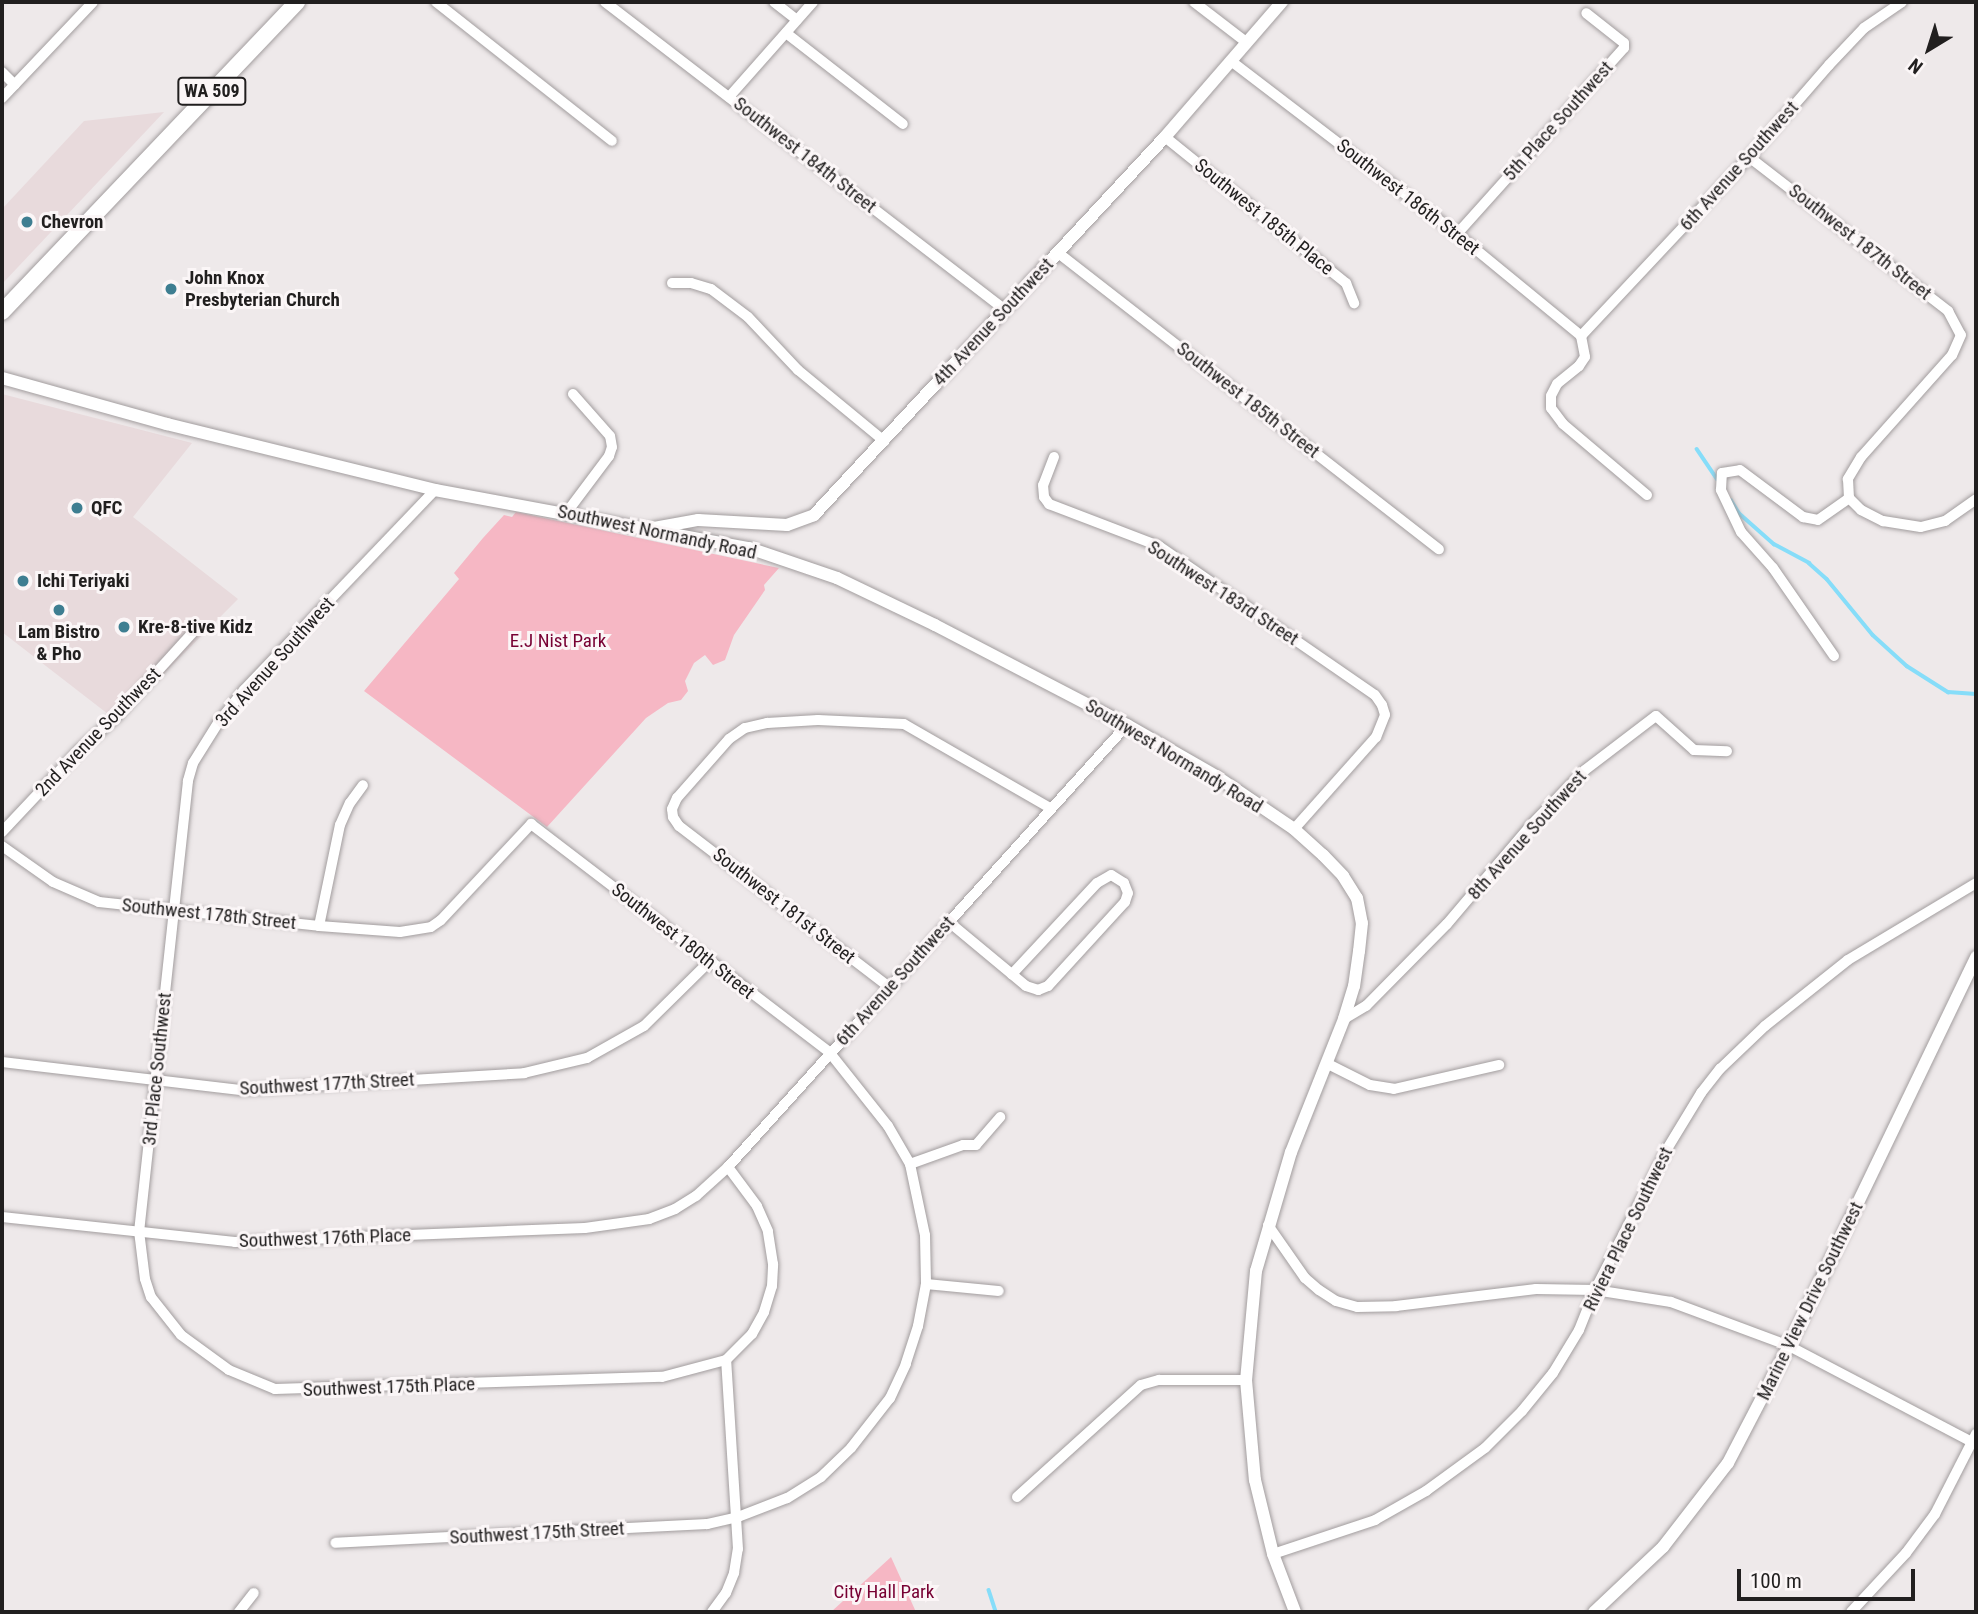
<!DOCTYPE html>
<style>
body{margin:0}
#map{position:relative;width:1978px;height:1614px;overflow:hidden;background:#eee9ea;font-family:"Roboto Condensed",sans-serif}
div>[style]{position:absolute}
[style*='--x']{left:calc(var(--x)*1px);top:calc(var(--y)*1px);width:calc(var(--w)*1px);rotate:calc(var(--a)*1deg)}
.built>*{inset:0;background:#e8dadc}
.green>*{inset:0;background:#f6b7c4}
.stream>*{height:3.5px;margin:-1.75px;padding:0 1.75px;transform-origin:1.75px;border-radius:1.75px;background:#86ddf9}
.roads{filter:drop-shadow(0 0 2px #a29d9e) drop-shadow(0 0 2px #a29d9e)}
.minor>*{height:10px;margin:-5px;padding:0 5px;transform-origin:5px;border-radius:5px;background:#fff}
.tertiary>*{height:12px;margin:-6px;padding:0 6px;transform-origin:6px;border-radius:6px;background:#fff}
.primary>*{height:16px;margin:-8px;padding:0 8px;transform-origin:8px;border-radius:8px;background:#fff}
.dots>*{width:19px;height:19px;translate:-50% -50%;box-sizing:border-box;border:4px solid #fbf6f7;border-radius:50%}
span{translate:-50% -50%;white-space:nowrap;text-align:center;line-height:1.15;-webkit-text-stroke:6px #fbf6f7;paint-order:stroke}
.shield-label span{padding:2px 5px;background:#fbf6f7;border:2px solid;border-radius:5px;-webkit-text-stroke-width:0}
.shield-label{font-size:18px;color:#211f1f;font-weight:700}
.street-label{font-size:19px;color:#211f1f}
.poi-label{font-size:19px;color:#211f1f;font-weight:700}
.left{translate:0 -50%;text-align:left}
.park-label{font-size:19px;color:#770133}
.frame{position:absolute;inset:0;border:4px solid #211f1f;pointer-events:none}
.north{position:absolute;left:1894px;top:14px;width:70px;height:70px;-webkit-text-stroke:5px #fbf6f7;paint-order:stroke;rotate:218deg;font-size:19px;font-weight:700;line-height:28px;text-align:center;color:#211f1f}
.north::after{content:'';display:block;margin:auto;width:24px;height:32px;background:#211f1f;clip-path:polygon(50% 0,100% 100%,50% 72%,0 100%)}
.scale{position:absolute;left:1737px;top:1569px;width:178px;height:32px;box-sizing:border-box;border:4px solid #211f1f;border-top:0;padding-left:9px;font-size:21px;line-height:24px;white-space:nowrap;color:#211f1f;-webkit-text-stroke:5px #fbf6f7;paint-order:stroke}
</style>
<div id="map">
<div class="built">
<i style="clip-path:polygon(164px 112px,2px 284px,2px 209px,84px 121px)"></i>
<i style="clip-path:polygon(2px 394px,192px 443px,133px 517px,238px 599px,117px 721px,2px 632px)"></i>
</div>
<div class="green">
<i style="clip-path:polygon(516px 512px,779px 568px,764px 585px,765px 590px,734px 635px,725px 660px,713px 665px,705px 655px,694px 663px,685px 681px,688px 691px,681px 700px,668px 703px,646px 718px,547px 827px,364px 691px,459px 579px,454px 573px,483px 538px,504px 515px,512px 517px)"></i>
<i style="clip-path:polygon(891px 1557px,916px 1612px,831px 1612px)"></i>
</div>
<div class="stream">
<i style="--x:1697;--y:449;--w:36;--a:56"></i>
<i style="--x:1731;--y:500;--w:15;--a:58"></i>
<i style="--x:1739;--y:513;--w:47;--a:41.5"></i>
<i style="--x:1774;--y:544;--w:40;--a:28"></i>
<i style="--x:1809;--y:563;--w:24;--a:42"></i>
<i style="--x:1827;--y:579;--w:72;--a:50.6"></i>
<i style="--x:1873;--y:635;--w:46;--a:42.4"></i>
<i style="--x:1907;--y:666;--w:49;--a:32.4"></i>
<i style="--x:1948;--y:692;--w:28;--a:4"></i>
<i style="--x:989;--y:1590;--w:23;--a:72"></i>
</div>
<div class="roads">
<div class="minor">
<i style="--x:436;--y:2;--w:224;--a:38.3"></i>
<i style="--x:605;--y:2;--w:503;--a:37.58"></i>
<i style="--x:774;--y:2;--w:29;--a:38"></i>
<i style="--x:1194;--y:2;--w:66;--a:37.6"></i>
<i style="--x:786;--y:33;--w:148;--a:37.9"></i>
<i style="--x:1231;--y:61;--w:285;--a:37.4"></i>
<i style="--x:1457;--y:234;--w:161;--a:39.4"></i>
<i style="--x:2;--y:72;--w:18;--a:45"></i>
<i style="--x:729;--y:97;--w:127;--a:-48.5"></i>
<i style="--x:2;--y:98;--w:132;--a:-46.5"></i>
<i style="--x:1165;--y:137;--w:233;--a:38.9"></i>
<i style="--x:1346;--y:283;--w:22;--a:68"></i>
<i style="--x:1749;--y:157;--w:252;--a:37.7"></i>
<i style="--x:1948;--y:311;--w:27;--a:62"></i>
<i style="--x:1961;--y:335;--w:22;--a:114"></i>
<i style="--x:1952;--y:355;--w:137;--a:131.7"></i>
<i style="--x:1861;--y:457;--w:26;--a:121"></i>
<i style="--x:1848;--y:479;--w:19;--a:87"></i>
<i style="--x:1457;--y:234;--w:250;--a:-48.1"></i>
<i style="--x:1624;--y:48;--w:5;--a:-90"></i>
<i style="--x:1624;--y:43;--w:48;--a:-141.7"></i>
<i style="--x:1057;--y:252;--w:484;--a:37.9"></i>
<i style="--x:672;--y:283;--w:19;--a:0"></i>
<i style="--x:691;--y:283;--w:21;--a:17"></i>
<i style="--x:711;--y:289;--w:46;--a:37.1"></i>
<i style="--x:748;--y:317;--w:73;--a:46.7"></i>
<i style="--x:798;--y:370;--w:112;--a:39.5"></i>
<i style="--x:1581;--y:336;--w:245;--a:-46.8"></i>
<i style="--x:1749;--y:157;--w:122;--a:-49"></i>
<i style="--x:1829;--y:65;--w:51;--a:-46.6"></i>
<i style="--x:1864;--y:28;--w:46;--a:-34.4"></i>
<i style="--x:1581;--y:336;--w:21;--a:79"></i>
<i style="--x:1585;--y:357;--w:11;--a:124"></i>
<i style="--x:1579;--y:366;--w:28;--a:141"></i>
<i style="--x:1557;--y:384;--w:13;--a:117"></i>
<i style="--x:1551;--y:396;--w:12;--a:90"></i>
<i style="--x:1551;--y:408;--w:20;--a:53"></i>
<i style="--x:1563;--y:424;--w:110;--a:40.2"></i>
<i style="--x:1054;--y:457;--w:30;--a:111"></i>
<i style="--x:1043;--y:485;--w:12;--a:85"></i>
<i style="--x:1044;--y:497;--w:9;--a:54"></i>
<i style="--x:1049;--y:504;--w:118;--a:20.9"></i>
<i style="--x:1159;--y:546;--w:262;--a:34.6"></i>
<i style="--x:1375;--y:695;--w:12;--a:55"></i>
<i style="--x:1382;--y:705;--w:10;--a:73"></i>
<i style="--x:1385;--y:715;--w:24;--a:112"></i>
<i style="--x:1376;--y:737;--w:123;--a:131.7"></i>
<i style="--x:435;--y:490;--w:277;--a:133.7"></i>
<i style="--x:244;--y:690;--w:42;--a:128.2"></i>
<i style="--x:218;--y:723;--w:47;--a:122"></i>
<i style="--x:193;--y:763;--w:19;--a:106"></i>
<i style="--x:188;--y:781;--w:453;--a:96.2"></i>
<i style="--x:139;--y:1231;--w:48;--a:82.9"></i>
<i style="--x:145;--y:1279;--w:19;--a:72"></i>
<i style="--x:151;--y:1297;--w:48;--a:51.7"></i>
<i style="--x:181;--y:1335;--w:59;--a:36.1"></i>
<i style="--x:229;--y:1370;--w:50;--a:22.4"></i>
<i style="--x:275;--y:1389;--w:387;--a:-1.8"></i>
<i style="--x:662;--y:1377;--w:66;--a:-14.9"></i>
<i style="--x:1849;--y:498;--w:17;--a:45"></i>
<i style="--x:1861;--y:510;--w:25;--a:27"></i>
<i style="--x:1883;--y:521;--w:38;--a:9"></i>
<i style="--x:1921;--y:527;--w:25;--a:-14"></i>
<i style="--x:1945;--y:521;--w:38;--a:-35"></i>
<i style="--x:567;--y:512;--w:70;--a:-53.1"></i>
<i style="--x:609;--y:456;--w:9;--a:-72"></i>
<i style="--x:612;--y:447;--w:11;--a:-100"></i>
<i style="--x:610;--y:436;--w:56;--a:-131.4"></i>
<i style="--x:1834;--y:656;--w:107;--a:-124.7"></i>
<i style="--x:1773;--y:568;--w:48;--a:-131.6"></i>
<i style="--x:1741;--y:532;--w:47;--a:-115.5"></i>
<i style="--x:1721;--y:490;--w:17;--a:-87"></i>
<i style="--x:1722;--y:473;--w:18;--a:-9"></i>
<i style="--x:1740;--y:470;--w:79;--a:36.7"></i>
<i style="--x:1803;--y:517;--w:15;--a:11"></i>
<i style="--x:1818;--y:520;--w:38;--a:-35"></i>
<i style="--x:2;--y:832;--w:111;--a:-46.8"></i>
<i style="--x:78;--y:751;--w:52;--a:-41.9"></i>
<i style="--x:117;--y:716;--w:115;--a:-47.8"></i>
<i style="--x:2;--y:846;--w:62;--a:35.2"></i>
<i style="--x:53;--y:882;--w:50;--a:23.5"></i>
<i style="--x:99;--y:902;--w:221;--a:6.2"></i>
<i style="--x:319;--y:926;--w:81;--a:4.2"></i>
<i style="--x:400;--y:932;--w:31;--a:-9"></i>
<i style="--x:431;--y:927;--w:12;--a:-35"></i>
<i style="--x:441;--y:920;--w:132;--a:-46.8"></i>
<i style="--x:531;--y:824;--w:377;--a:37.4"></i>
<i style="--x:830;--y:1053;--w:93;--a:51.5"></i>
<i style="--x:888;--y:1126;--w:44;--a:59.9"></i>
<i style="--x:910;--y:1164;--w:73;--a:78.1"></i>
<i style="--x:925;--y:1235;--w:49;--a:88.8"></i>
<i style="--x:926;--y:1284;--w:43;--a:100.8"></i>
<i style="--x:918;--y:1326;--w:40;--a:108"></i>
<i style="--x:906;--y:1364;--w:38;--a:115"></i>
<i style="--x:890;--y:1398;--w:63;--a:128"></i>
<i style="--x:851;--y:1448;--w:42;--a:136"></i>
<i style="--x:821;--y:1477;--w:40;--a:148"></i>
<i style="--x:787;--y:1498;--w:53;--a:158.8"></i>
<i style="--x:738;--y:1517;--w:32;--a:167"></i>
<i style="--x:707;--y:1524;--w:372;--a:177.1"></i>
<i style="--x:949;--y:922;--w:100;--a:39.7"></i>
<i style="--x:1026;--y:986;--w:13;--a:18"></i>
<i style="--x:1038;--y:990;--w:11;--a:-22"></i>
<i style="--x:1048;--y:986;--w:114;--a:-47.5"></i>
<i style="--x:1125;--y:902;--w:9;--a:-72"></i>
<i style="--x:1128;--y:893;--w:11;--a:-112"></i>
<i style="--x:1124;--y:883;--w:15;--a:-148"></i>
<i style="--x:1111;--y:875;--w:16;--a:150"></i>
<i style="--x:1097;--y:883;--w:125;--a:133"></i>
<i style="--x:319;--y:926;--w:103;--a:-78.3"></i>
<i style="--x:340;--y:825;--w:24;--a:-66"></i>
<i style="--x:350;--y:803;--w:22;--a:-54"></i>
<i style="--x:889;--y:987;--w:265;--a:-142.5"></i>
<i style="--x:679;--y:826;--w:11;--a:-124"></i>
<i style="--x:673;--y:817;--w:8;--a:-97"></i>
<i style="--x:672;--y:809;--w:12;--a:-66"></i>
<i style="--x:677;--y:798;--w:79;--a:-48.6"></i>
<i style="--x:729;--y:739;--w:19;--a:-35"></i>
<i style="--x:745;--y:728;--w:23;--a:-13"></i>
<i style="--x:767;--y:723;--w:51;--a:-3.4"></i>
<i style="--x:818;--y:720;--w:86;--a:2.7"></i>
<i style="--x:904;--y:724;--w:168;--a:29.9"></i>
<i style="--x:1344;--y:1019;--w:26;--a:-31"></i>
<i style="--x:1366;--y:1006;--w:115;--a:-45.4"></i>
<i style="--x:1447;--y:924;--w:128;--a:-49.7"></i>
<i style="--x:1530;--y:826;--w:78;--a:-45.5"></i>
<i style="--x:1585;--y:770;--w:89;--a:-37.3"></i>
<i style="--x:1656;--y:716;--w:51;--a:41.8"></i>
<i style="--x:1694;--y:750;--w:33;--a:2"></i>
<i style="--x:2;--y:1062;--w:242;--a:6.7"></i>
<i style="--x:242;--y:1090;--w:283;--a:-3.4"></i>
<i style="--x:524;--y:1073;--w:65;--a:-13.4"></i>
<i style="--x:587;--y:1058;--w:65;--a:-29.3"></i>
<i style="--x:644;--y:1026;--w:91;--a:-44.6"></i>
<i style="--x:1326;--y:1063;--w:49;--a:26.6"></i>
<i style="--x:1370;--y:1085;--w:24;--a:9"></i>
<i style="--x:1394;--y:1089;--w:108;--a:-12.9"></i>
<i style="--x:910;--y:1164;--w:56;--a:-19.7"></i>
<i style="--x:963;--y:1145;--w:13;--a:0"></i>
<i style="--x:976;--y:1145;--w:37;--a:-49"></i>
<i style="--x:2;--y:1217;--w:234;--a:6.1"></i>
<i style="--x:235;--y:1242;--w:350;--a:-2.3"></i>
<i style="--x:585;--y:1228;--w:65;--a:-8"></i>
<i style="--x:649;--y:1219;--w:28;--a:-21"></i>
<i style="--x:675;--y:1209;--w:25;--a:-32"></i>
<i style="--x:696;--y:1196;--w:43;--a:-42.2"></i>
<i style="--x:728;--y:1167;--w:595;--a:-47.93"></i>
<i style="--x:1268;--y:1225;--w:65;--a:55.1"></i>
<i style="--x:1305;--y:1278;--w:18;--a:41"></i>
<i style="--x:1319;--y:1290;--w:20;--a:33"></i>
<i style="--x:1336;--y:1301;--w:22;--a:16"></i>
<i style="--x:1357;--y:1307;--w:39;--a:-1"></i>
<i style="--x:1396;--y:1306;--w:141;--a:-6.9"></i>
<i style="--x:1536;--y:1289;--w:59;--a:1"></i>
<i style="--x:1595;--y:1290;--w:77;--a:9"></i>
<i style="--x:1671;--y:1302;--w:126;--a:20.4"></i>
<i style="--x:1789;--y:1346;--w:211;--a:27.7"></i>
<i style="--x:926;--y:1284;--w:73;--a:5.5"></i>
<i style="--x:1017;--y:1497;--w:167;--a:-42.1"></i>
<i style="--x:1141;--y:1385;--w:19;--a:-16"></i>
<i style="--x:1159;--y:1380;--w:87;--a:0"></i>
<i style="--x:1273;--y:1554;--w:108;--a:-18.4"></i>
<i style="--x:1375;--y:1520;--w:59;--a:-29.6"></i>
<i style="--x:1426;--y:1491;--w:73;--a:-36.1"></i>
<i style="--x:1485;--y:1448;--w:52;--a:-45"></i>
<i style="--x:1522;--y:1411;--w:49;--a:-50.8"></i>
<i style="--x:1553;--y:1373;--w:50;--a:-58.8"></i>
<i style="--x:1579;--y:1330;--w:43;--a:-68.2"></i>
<i style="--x:1595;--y:1290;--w:158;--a:-62.9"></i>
<i style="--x:1667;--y:1149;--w:66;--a:-58.7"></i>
<i style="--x:1701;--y:1093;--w:31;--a:-52"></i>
<i style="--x:1720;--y:1069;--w:62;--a:-43.7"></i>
<i style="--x:1765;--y:1026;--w:106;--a:-38.5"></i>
<i style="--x:1848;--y:960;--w:149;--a:-31"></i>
<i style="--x:239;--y:1612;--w:24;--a:-52"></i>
<i style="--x:712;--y:1612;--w:24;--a:-54"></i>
<i style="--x:726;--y:1593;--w:22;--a:-68"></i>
<i style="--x:734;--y:1573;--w:24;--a:-81"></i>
<i style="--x:738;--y:1549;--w:189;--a:-93.6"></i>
<i style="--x:726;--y:1360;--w:37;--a:-45"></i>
<i style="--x:752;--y:1334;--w:25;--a:-61"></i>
<i style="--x:764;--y:1312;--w:27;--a:-73"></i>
<i style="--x:772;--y:1286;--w:22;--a:-87"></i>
<i style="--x:773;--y:1264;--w:33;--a:-99"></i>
<i style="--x:768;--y:1231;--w:27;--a:-114"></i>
<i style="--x:757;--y:1206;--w:49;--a:-126.6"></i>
<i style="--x:1851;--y:1612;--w:81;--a:-47"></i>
<i style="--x:1906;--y:1553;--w:49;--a:-53.4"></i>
<i style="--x:1935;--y:1514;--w:90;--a:-62.9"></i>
</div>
<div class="tertiary">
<i style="--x:2;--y:378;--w:171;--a:15.6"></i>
<i style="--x:167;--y:424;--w:276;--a:13.8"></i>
<i style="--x:435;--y:490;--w:319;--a:10.5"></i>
<i style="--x:749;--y:548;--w:93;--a:18.8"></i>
<i style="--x:837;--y:578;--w:109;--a:25.6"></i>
<i style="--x:935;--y:625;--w:216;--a:27.5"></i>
<i style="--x:1127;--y:725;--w:103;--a:29.8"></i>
<i style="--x:1216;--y:776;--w:94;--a:34.2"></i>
<i style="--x:1294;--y:829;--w:39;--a:42"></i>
<i style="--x:1323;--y:855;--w:29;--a:46"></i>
<i style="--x:1343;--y:876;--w:26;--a:58"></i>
<i style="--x:1357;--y:898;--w:25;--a:79"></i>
<i style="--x:1362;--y:923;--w:28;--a:96"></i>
<i style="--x:1359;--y:951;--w:35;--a:98"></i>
<i style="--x:1354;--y:986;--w:34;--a:107"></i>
<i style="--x:1344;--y:1019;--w:143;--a:111.7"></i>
<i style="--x:1291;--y:1152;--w:124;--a:106.4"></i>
<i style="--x:1256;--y:1271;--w:109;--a:95.2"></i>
<i style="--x:1246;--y:1380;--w:100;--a:84.9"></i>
<i style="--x:1255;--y:1480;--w:76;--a:76.3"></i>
<i style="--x:1273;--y:1554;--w:62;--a:69.2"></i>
<i style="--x:654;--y:528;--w:45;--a:-10.3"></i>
<i style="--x:698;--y:520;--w:89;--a:3.2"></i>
<i style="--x:787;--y:525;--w:29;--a:-20"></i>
<i style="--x:814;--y:515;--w:516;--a:-47.12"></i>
<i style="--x:1165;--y:137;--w:179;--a:-49.1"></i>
<i style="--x:1594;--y:1612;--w:95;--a:-43.3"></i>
<i style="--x:1663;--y:1547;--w:106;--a:-52.3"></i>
<i style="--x:1728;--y:1463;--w:132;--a:-62.5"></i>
<i style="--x:1789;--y:1346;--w:432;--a:-64.3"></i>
</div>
<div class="primary">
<i style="--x:2;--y:312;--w:428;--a:-46.4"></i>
</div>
</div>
<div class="dots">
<i style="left:27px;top:222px;background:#3e7e91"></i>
<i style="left:171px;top:289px;background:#3e7e91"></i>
<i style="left:77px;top:508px;background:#3e7e91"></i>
<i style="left:23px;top:581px;background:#3e7e91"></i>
<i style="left:59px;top:610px;background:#3e7e91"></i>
<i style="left:124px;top:627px;background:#3e7e91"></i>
</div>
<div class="shield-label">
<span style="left:212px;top:91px">WA 509</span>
</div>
<div class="street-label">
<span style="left:1558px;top:121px;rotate:-48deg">5th Place Southwest</span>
<span style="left:805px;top:155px;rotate:38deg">Southwest 184th Street</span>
<span style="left:1739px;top:166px;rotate:-48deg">6th Avenue Southwest</span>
<span style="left:1408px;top:197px;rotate:38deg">Southwest 186th Street</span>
<span style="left:1264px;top:217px;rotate:39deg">Southwest 185th Place</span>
<span style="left:1860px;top:242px;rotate:38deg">Southwest 187th Street</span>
<span style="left:993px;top:322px;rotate:-47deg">4th Avenue Southwest</span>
<span style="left:1248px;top:400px;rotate:38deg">Southwest 185th Street</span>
<span style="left:657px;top:532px;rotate:12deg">Southwest Normandy Road</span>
<span style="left:1223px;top:593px;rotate:33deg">Southwest 183rd Street</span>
<span style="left:275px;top:662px;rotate:-48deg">3rd Avenue Southwest</span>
<span style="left:98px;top:732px;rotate:-46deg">2nd Avenue Southwest</span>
<span style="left:1174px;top:756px;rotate:31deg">Southwest Normandy Road</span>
<span style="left:1527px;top:835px;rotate:-48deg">8th Avenue Southwest</span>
<span style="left:784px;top:906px;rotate:38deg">Southwest 181st Street</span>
<span style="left:209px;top:914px;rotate:6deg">Southwest 178th Street</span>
<span style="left:683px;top:941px;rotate:38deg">Southwest 180th Street</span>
<span style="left:895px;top:981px;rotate:-48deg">6th Avenue Southwest</span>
<span style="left:157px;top:1069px;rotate:-84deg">3rd Place Southwest</span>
<span style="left:327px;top:1084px;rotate:-3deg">Southwest 177th Street</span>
<span style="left:1628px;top:1229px;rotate:-64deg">Riviera Place Southwest</span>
<span style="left:325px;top:1238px;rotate:-2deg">Southwest 176th Place</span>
<span style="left:1810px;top:1301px;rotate:-64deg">Marine View Drive Southwest</span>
<span style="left:389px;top:1387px;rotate:-2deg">Southwest 175th Place</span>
<span style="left:537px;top:1533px;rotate:-3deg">Southwest 175th Street</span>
</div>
<div class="poi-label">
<span class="left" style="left:41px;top:222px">Chevron</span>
<span class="left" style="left:185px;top:289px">John Knox<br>Presbyterian Church</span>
<span class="left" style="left:91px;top:508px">QFC</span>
<span class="left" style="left:37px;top:581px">Ichi Teriyaki</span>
<span class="left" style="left:138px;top:627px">Kre-8-tive Kidz</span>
<span style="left:59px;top:643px">Lam Bistro<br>&amp; Pho</span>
</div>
<div class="park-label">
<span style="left:558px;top:641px">E.J Nist Park</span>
<span style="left:884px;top:1592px">City Hall Park</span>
</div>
<div class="frame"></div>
<div class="north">N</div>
<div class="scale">100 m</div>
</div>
